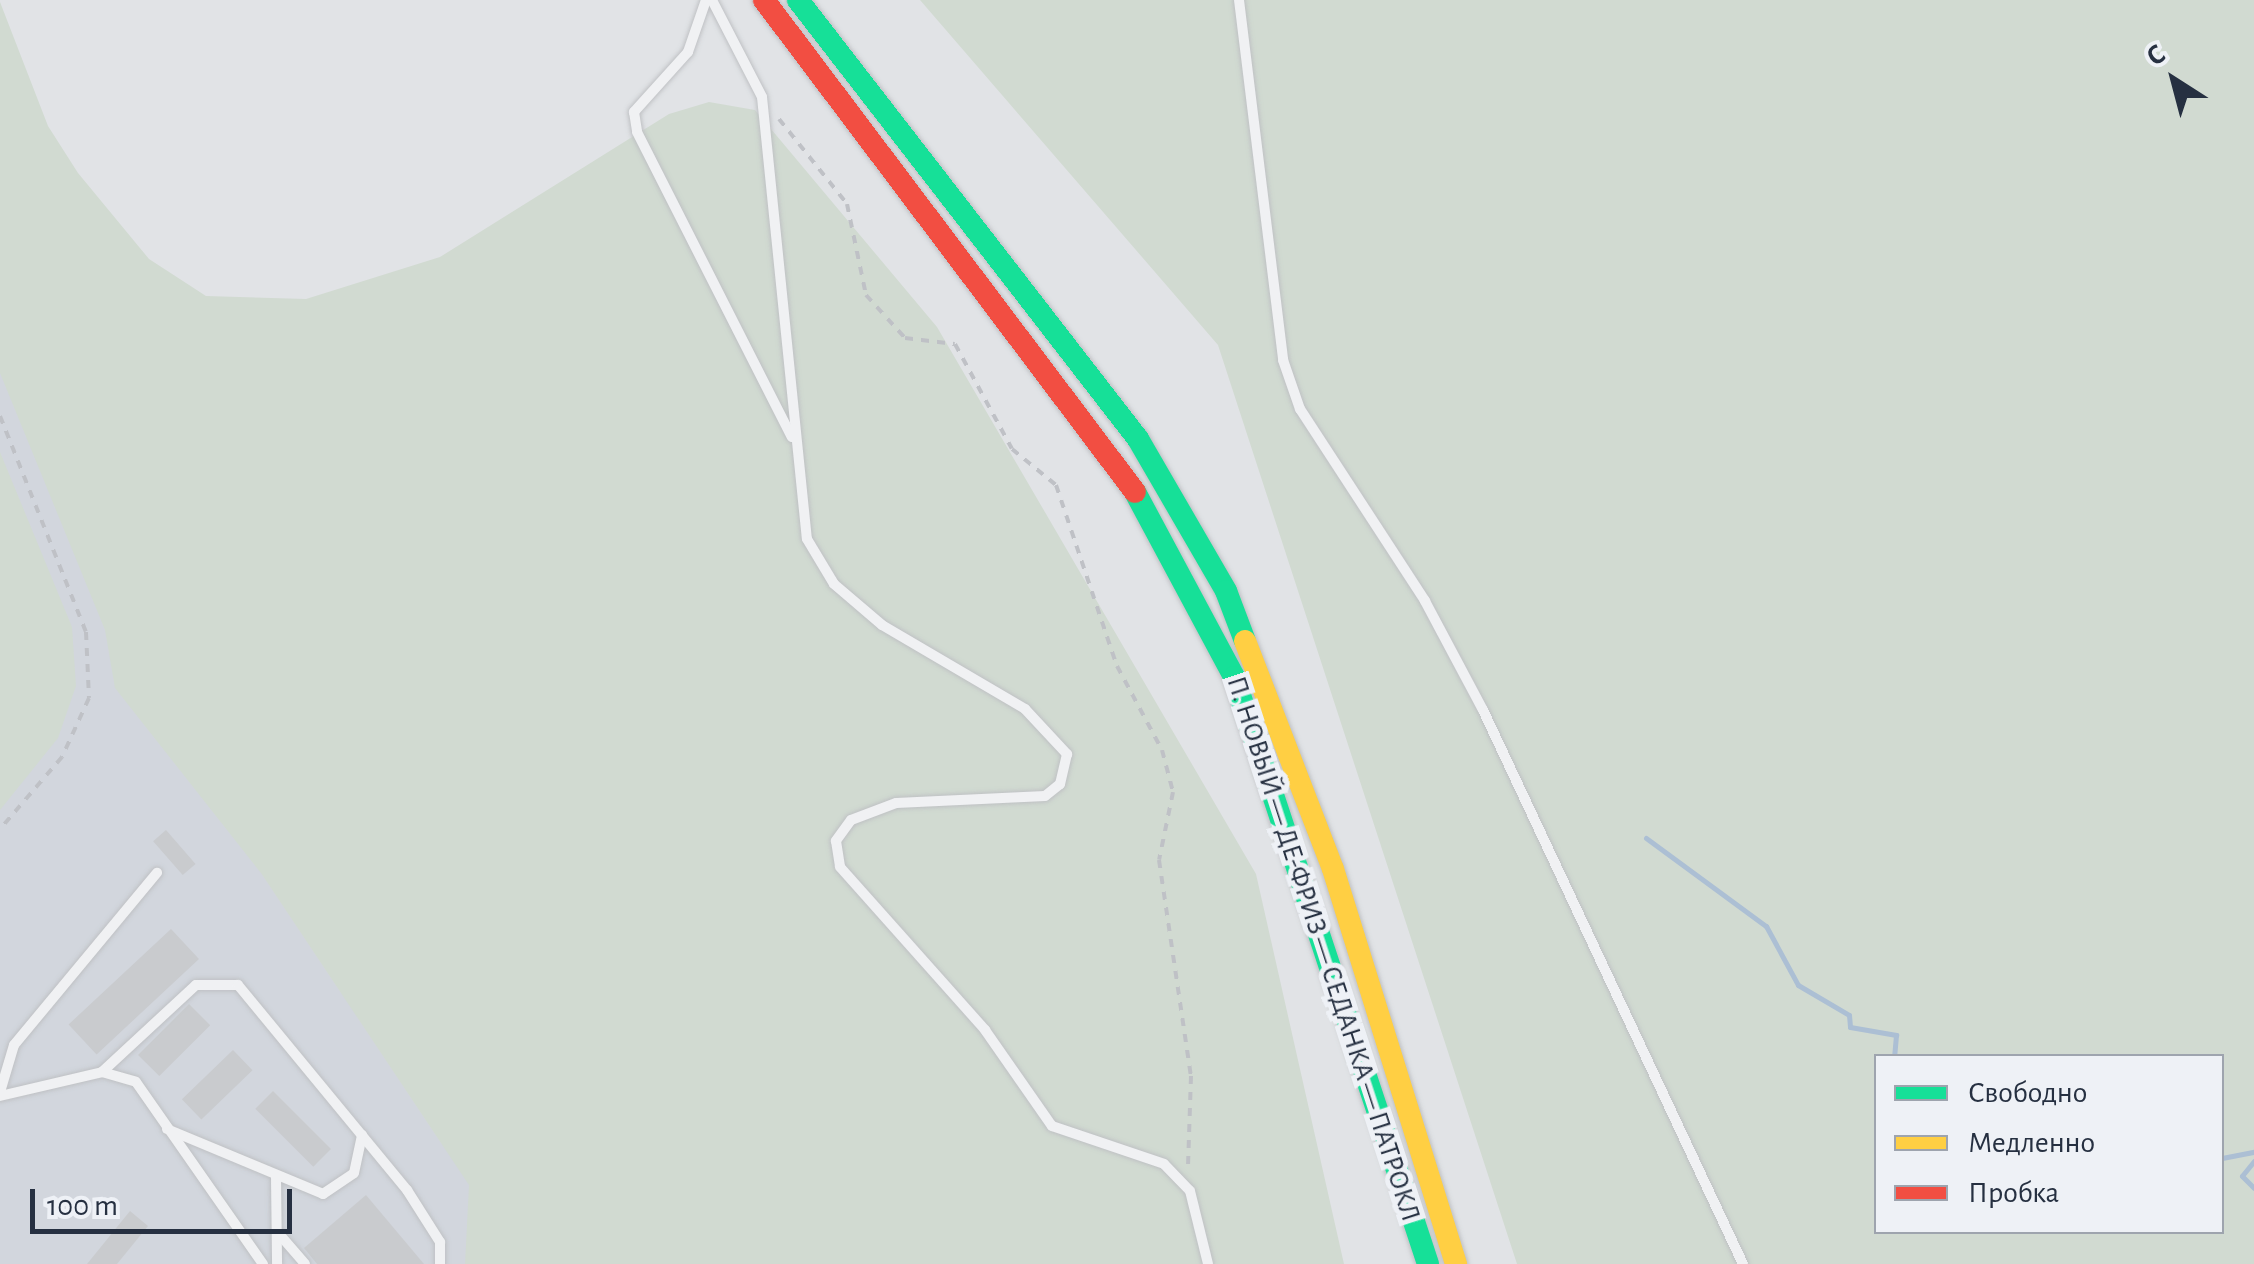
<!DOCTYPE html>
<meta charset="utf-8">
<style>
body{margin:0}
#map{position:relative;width:2254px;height:1264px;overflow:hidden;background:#e1e3e6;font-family:"Alegreya Sans",sans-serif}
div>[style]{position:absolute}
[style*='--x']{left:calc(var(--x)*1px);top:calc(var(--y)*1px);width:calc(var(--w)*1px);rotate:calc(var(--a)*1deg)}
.built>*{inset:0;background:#d2d6dd}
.green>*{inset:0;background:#d1dad1}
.stream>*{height:5px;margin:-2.5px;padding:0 2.5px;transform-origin:2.5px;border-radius:2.5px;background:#acbfd4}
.building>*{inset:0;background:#c9cbce;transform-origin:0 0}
.path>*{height:4px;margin-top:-2px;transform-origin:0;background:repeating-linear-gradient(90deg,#bfc1c6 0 8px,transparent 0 16px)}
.roads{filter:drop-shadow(0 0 2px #bfc1c4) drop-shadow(0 0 2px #bfc1c4)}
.lane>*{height:10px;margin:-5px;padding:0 5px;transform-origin:5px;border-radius:5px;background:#f0f1f3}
.fast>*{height:22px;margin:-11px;padding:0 11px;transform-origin:11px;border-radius:11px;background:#16e098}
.slow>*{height:22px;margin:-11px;padding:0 11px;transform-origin:11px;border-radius:11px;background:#ffcf43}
.jam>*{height:22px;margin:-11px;padding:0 11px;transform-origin:11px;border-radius:11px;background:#f24e42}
span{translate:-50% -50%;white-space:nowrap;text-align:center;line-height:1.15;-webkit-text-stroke:10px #eef1f6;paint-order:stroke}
.street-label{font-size:28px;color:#263041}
.legend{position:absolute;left:1874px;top:1054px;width:350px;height:180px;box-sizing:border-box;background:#eef1f6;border:2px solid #9ea4ae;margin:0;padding:12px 18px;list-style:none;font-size:30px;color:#263041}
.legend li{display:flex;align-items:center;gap:20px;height:50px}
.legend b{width:50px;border:2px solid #9ea4ae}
.north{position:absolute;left:2124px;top:30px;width:100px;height:100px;-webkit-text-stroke:8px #eef1f6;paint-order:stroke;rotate:324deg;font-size:28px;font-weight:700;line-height:40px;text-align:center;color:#263041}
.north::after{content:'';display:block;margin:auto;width:35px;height:45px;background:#263041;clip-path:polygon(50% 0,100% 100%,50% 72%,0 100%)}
.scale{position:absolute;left:30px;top:1189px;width:262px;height:45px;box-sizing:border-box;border:5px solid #263041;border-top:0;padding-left:12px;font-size:30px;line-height:35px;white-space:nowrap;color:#263041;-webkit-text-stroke:8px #eef1f6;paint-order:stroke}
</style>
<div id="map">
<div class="built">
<i style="clip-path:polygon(0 250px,478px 1171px,508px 1264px,0 1264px)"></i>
</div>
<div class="green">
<i style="clip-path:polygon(evenodd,920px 0,2254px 0,2254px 1264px,1517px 1264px,1218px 345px,920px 0,1876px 1056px,2222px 1056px,2222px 1232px,1876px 1232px,1876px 1056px)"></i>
<i style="clip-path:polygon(0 2px,48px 126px,78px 173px,149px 259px,206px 296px,306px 299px,440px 257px,669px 114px,709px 102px,755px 110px,937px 327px,1256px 874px,1344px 1264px,465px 1264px,469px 1185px,261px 873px,115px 688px,105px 630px,0 373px)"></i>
<i style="clip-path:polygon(0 452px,72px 627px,76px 686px,58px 738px,0 810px)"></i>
</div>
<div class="stream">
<i style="--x:1646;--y:838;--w:149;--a:36.3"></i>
<i style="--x:1766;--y:926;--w:67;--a:61.5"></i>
<i style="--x:1798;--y:985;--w:59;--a:30.5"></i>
<i style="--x:1849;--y:1015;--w:12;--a:85"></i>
<i style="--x:1850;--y:1027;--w:47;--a:9.9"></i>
<i style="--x:1896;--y:1035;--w:21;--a:95"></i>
<i style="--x:2222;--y:1158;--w:33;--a:-11"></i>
<i style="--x:2254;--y:1161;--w:19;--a:129"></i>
<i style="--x:2242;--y:1176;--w:17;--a:45"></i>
</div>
<div class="building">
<i style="left:166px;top:830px;width:45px;height:17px;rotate:49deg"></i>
<i style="left:171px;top:929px;width:41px;height:140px;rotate:47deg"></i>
<i style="left:189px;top:1004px;width:30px;height:72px;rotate:45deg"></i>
<i style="left:233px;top:1050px;width:28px;height:71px;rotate:46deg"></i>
<i style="left:273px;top:1091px;width:82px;height:25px;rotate:45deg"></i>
<i style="clip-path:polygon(366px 1195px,424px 1264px,317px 1264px,304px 1248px)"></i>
<i style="clip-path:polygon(130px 1211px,148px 1226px,117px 1264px,87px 1264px)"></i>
</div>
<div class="path">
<i style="--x:779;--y:119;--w:109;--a:51.3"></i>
<i style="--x:847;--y:204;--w:93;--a:78.2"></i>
<i style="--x:866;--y:295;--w:58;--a:47.8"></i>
<i style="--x:905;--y:338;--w:50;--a:6.8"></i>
<i style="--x:955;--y:344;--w:119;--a:61.5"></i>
<i style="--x:1012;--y:449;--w:57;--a:39.3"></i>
<i style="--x:1056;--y:485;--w:191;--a:71.4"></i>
<i style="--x:1117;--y:666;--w:95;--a:61.8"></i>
<i style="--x:1162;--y:750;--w:43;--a:75.3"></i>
<i style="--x:1173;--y:792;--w:69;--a:101.6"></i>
<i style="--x:1159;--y:860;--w:218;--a:81.6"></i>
<i style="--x:1191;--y:1076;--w:91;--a:91.9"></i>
<i style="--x:0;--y:416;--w:232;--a:68.3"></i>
<i style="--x:86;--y:632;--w:66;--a:87.4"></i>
<i style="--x:89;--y:698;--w:65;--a:114.6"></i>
<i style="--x:62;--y:757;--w:95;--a:130.7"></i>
</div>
<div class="roads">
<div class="lane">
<i style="--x:706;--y:0;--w:55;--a:109.1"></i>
<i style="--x:688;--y:52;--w:81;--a:132"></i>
<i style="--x:634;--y:112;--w:20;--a:81"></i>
<i style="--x:637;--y:132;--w:342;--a:63.1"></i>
<i style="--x:712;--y:0;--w:109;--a:62.7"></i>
<i style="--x:762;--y:97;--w:444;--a:84.2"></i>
<i style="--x:807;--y:539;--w:52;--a:59"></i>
<i style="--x:834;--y:584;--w:63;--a:40.5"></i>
<i style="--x:882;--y:625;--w:166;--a:30.4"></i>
<i style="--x:1025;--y:709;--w:62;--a:47"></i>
<i style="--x:1067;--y:754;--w:31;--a:103"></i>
<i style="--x:1060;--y:784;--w:19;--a:141"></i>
<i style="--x:1045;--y:796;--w:149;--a:177.3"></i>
<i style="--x:896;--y:803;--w:48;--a:159.3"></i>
<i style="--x:851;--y:820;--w:26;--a:126"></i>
<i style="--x:836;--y:841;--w:26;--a:81"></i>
<i style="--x:840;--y:867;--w:218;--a:48.3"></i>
<i style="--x:985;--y:1030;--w:117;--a:55.1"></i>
<i style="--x:1052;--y:1126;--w:118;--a:18.7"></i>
<i style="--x:1164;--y:1164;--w:37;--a:46"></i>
<i style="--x:1190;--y:1191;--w:75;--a:76.1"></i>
<i style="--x:1239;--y:0;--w:363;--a:83"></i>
<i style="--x:1283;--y:360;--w:52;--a:70.9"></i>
<i style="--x:1300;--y:409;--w:229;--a:56.9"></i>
<i style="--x:1425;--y:601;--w:123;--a:62"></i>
<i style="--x:1483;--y:710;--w:612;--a:64.86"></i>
<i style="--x:102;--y:1072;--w:128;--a:-42.8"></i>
<i style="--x:196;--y:985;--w:42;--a:0"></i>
<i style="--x:238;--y:985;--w:266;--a:50.5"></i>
<i style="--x:407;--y:1190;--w:62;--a:57.6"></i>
<i style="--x:440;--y:1242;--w:22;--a:90"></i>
<i style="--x:0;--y:1092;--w:49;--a:-73.4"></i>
<i style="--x:14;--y:1045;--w:224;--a:-50.3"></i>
<i style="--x:0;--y:1096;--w:105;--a:-13.2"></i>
<i style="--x:102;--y:1072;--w:35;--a:16"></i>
<i style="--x:136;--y:1082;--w:222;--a:55.1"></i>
<i style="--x:167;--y:1129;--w:169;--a:22.6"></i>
<i style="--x:323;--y:1194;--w:37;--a:-34"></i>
<i style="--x:354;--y:1173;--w:39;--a:-78"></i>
<i style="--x:276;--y:1177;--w:87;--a:89.3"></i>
<i style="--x:280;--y:1235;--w:38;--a:49"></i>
</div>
<div class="fast">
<i style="--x:798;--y:0;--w:555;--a:52.24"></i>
<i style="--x:1138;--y:439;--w:176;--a:59.9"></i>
<i style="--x:1226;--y:591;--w:53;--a:69.2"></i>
<i style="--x:1135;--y:492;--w:210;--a:61.8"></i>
<i style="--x:1234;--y:677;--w:618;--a:71.71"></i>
</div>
<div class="slow">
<i style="--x:1245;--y:641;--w:244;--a:68.9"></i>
<i style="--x:1333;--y:869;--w:414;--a:72.7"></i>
</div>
<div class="jam">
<i style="--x:764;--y:0;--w:616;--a:52.98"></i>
</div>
</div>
<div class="street-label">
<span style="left:1323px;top:949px;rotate:72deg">П. НОВЫЙ — ДЕ-ФРИЗ — СЕДАНКА — ПАТРОКЛ</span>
</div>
<ul class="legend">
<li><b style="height:12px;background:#16e098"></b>Свободно</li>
<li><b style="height:12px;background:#ffcf43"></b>Медленно</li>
<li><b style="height:12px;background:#f24e42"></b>Пробка</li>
</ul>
<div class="north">С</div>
<div class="scale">100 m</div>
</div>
